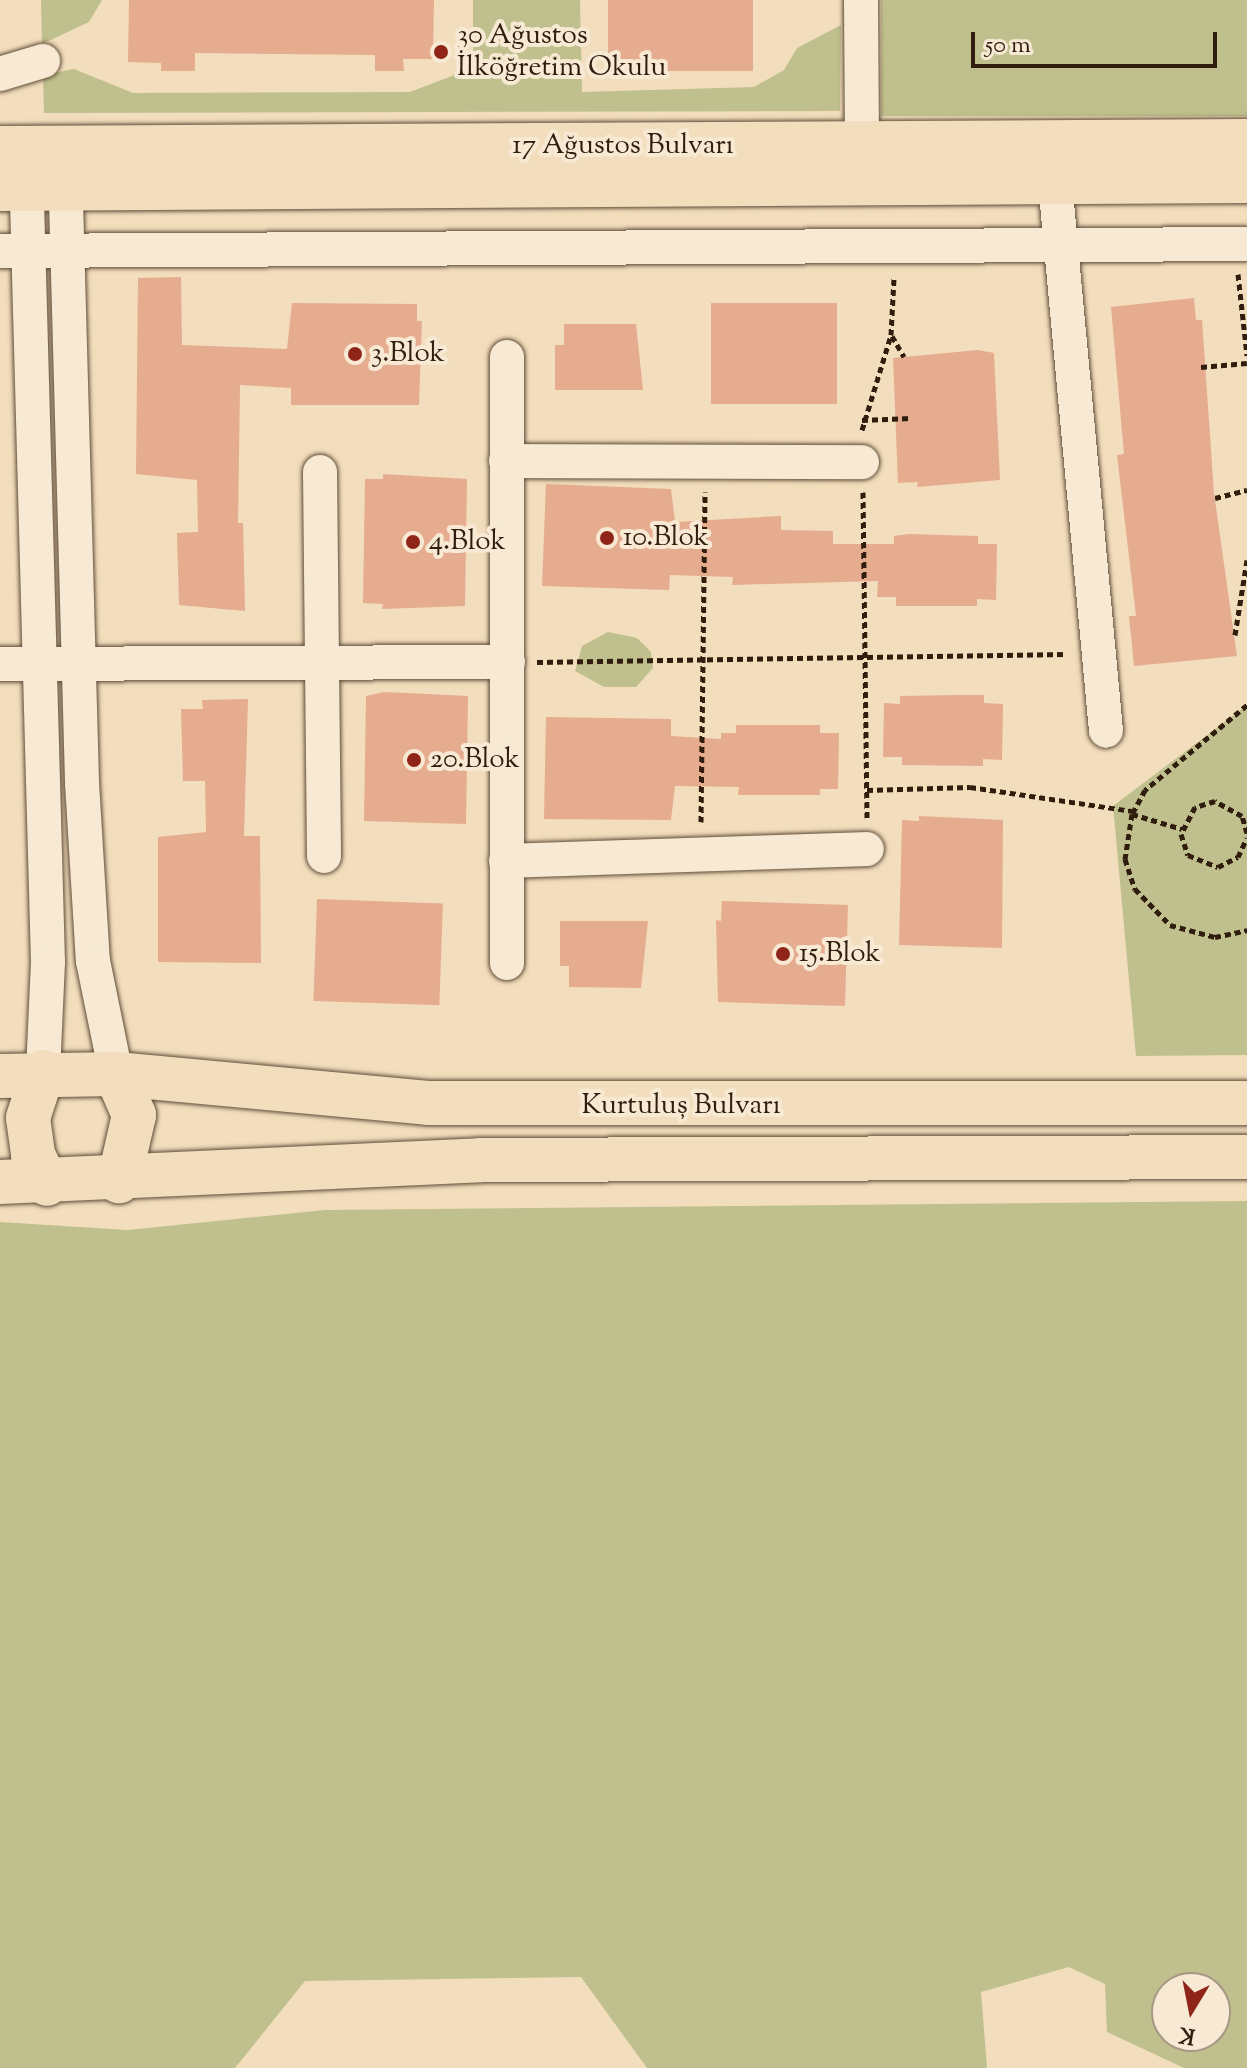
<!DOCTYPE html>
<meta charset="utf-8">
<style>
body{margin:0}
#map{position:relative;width:1247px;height:2068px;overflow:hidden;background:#f2ddbc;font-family:"Sorts Mill Goudy",serif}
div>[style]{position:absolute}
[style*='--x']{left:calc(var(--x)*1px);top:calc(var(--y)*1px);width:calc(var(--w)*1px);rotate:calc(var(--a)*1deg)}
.green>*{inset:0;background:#bfc08d;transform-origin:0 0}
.building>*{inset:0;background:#e6ac8f;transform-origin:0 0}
.path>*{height:5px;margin-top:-2.5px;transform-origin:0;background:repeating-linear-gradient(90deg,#301d0d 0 6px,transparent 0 10px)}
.roads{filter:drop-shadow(0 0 2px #604d39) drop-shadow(0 0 2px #604d39)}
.minor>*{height:34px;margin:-17px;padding:0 17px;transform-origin:17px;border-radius:17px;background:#f7e9d3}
.major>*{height:44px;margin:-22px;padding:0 22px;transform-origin:22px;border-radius:22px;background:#f2ddbc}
.highway>*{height:44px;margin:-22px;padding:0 22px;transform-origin:22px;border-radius:22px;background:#f2ddbc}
.dots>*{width:22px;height:22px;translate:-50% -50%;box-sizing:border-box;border:4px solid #f7e9d3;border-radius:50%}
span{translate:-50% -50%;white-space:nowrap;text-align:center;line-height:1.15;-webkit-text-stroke:8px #f7e9d3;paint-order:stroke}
.poi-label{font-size:28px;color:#301d0d}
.left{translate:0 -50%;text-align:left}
.street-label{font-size:28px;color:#301d0d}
.north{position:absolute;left:1151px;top:1972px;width:80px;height:80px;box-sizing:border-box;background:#f7e9d3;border:2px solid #a79784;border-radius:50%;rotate:190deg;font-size:22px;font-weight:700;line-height:32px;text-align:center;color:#301d0d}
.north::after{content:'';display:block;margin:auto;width:28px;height:36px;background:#8f2418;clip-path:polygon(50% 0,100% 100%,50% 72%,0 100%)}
.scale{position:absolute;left:971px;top:32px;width:246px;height:36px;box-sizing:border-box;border:4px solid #301d0d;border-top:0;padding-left:10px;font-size:24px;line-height:28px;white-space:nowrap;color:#301d0d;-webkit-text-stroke:6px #f7e9d3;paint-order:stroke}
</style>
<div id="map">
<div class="green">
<i style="clip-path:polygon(41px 0,102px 0,89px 22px,42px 44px)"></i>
<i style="clip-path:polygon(473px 0,580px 0,582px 92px,754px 87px,784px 70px,797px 48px,841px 25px,840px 111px,44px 113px,43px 75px,74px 69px,133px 93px,410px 92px,452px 76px,473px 52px)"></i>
<i style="left:881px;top:0;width:366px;height:116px"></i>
<i style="clip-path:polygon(608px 632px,637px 638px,651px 652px,653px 668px,636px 687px,604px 687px,575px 671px,582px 646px)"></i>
<i style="clip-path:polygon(1247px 705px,1247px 1055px,1136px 1056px,1113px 806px)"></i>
<i style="clip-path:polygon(evenodd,1247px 1201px,1247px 2068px,1184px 2068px,1107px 2032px,1105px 1984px,1069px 1967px,981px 1992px,987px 2068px,647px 2068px,581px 1977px,305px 1981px,235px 2068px,0 2068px,0 1222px,127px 1230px,325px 1210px,1247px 1201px,1167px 1988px,1215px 1988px,1215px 2036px,1167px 2036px,1167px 1988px)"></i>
</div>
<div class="building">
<i style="clip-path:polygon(129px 0,434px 0,433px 59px,403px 59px,404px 71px,375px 71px,375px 55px,195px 53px,195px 71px,161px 71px,161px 63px,128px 62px)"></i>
<i style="left:608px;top:0;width:145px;height:71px"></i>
<i style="clip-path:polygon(181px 277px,182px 345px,287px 349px,292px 303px,417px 304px,417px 321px,422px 321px,419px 405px,291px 405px,291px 388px,240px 385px,238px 523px,243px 523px,245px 611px,179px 605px,177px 533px,198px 532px,197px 480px,136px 474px,138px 278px)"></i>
<i style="clip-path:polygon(1194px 298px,1196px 320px,1202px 320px,1214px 493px,1237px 656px,1134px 666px,1129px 616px,1136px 616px,1117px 455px,1124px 454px,1111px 307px)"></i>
<i style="left:711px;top:303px;width:126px;height:101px"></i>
<i style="clip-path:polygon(564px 324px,636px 324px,643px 390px,555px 390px,555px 345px,564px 345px)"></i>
<i style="clip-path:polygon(978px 350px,994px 353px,1000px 480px,917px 487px,918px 482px,898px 483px,893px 358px)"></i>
<i style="clip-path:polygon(383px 474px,467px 479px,465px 606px,382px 609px,383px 604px,363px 603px,365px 479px,383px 479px)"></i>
<i style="clip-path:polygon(546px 484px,671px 489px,675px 522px,781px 516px,781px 530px,833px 531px,833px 544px,894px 544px,894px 536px,909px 534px,978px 536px,978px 544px,997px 544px,996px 600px,977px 599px,977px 606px,896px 606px,896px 597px,877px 597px,878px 581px,732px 585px,733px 577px,670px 575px,669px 590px,542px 586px)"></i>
<i style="clip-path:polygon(384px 692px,468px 696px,466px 824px,364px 821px,366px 696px)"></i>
<i style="clip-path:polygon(957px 695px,984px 695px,984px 703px,1003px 704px,1002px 760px,983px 759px,983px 766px,902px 765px,902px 757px,883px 757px,884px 703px,900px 704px,900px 696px)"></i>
<i style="clip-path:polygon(248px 699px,244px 836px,260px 836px,261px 963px,158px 962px,158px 837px,206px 832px,205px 781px,183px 781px,181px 709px,203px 709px,202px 700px)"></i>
<i style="clip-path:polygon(546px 717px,671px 719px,671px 736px,721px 739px,721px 733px,736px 733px,736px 725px,820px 725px,820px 733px,839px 733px,838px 789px,820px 789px,820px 795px,738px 795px,739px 787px,675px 786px,671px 820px,544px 819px)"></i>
<i style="clip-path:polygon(919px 816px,1003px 820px,1002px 948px,899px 945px,902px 820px,919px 821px)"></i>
<i style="left:317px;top:899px;width:126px;height:102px;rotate:2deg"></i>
<i style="clip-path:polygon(722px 901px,848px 905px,845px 1006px,718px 1002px,716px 920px,721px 921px)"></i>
<i style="clip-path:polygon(560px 921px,648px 921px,641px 988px,569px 987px,569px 966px,560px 966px)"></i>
</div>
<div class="path">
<i style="--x:1238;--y:274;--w:82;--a:83.7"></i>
<i style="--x:892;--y:336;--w:24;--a:60"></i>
<i style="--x:1201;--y:367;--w:46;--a:-5"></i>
<i style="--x:862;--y:420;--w:49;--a:-2.3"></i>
<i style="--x:862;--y:430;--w:99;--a:-73"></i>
<i style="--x:891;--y:335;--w:58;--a:-87"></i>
<i style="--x:863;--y:492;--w:326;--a:89.3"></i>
<i style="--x:1215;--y:498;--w:33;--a:-14"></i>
<i style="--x:1235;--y:635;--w:76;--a:-80.9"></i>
<i style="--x:537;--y:662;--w:530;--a:-0.86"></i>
<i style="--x:1247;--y:705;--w:133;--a:140.2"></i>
<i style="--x:1145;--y:790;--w:27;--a:118"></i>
<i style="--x:1132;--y:814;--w:46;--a:98.8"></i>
<i style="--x:1125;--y:859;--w:32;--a:72"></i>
<i style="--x:1135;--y:889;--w:50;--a:45.8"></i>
<i style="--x:1170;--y:925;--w:47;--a:14.9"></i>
<i style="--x:1215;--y:937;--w:33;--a:-12"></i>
<i style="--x:867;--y:790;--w:103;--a:-1.7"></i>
<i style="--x:970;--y:787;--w:165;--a:8.4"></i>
<i style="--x:1132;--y:814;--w:52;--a:16.7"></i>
<i style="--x:701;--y:822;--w:330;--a:-89.3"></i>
<i style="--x:1247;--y:833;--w:18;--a:-106"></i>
<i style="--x:1242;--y:816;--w:31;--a:-151"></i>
<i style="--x:1215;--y:801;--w:21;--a:163"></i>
<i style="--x:1195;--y:807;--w:30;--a:117"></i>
<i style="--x:1181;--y:834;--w:22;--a:72"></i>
<i style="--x:1188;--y:855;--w:32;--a:22"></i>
<i style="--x:1218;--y:867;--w:22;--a:-27"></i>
<i style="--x:1238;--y:857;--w:21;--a:-65"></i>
</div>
<div class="roads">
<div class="minor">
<i style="--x:861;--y:0;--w:144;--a:89.6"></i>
<i style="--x:0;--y:74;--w:45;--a:-16.8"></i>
<i style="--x:26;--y:165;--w:797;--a:88.42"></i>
<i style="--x:48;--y:962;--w:110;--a:92.6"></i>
<i style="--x:65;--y:165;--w:618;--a:88.42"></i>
<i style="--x:82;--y:783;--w:178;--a:86.5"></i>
<i style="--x:93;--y:961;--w:115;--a:78.5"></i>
<i style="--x:1055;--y:182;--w:551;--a:84.69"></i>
<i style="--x:0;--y:251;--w:1247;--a:-0.32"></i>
<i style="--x:506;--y:461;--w:356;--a:0.2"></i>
<i style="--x:320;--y:472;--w:384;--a:89.4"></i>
<i style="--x:0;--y:664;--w:508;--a:-0.23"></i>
<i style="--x:506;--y:861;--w:361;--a:-1.9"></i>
<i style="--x:507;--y:963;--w:606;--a:-90"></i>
</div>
<div class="major">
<i style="--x:0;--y:148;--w:1247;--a:-0.32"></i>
<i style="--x:0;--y:189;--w:1247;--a:-0.37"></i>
</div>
<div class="highway">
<i style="--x:43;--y:1072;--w:48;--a:108.1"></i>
<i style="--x:28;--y:1118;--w:37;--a:82"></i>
<i style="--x:33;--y:1155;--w:32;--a:64"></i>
<i style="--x:116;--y:1074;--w:45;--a:66.3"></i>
<i style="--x:134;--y:1115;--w:68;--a:102.8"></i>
<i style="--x:0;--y:1076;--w:116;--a:-1"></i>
<i style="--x:116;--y:1074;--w:313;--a:5.3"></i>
<i style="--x:428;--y:1103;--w:819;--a:0"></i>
<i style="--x:0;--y:1182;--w:481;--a:-2.6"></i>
<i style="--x:480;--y:1160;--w:767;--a:-0.22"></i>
</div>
</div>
<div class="dots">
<i style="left:441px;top:52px;background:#8f2418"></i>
<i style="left:355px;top:354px;background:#8f2418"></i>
<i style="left:607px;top:538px;background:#8f2418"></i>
<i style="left:413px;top:542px;background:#8f2418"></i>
<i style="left:414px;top:760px;background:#8f2418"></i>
<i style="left:783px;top:954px;background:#8f2418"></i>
</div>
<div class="poi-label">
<span class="left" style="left:457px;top:52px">30 Ağustos<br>İlköğretim Okulu</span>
<span class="left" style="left:371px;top:354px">3.Blok</span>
<span class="left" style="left:623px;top:538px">10.Blok</span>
<span class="left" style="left:429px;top:542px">4.Blok</span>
<span class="left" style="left:430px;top:760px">20.Blok</span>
<span class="left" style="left:799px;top:954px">15.Blok</span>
</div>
<div class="street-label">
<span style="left:623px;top:146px">17 Ağustos Bulvarı</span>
<span style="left:681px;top:1106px">Kurtuluş Bulvarı</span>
</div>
<div class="north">K</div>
<div class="scale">50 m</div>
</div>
